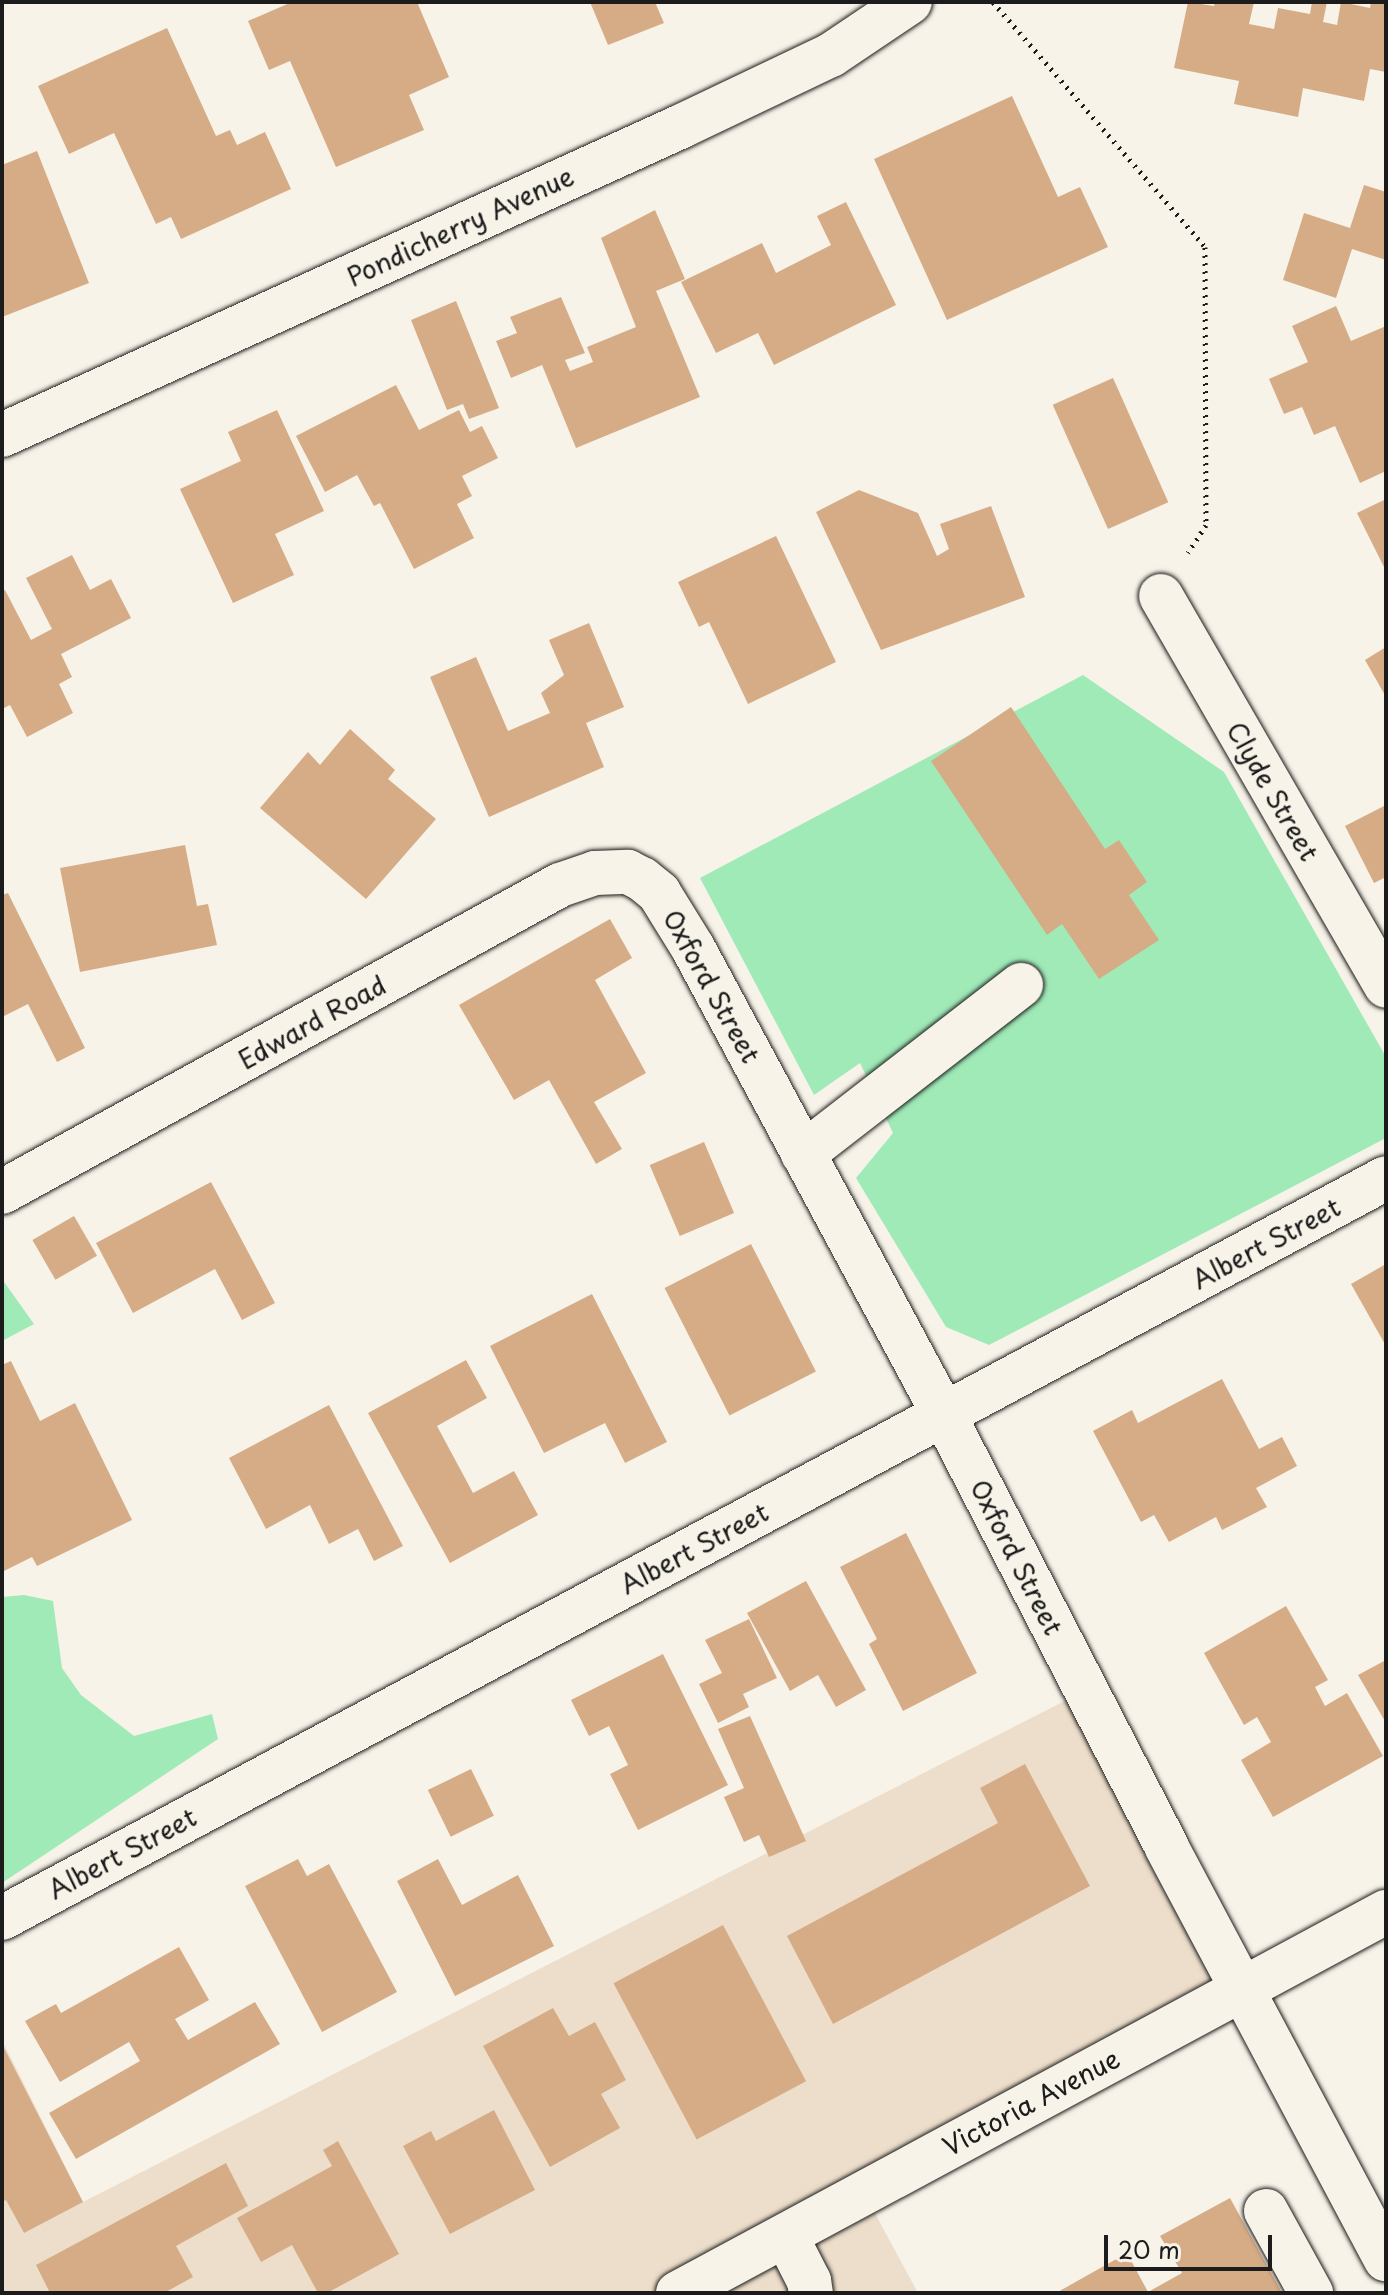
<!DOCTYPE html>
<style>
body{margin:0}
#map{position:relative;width:1388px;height:2295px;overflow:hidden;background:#f7f3e8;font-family:"Playpen Sans",sans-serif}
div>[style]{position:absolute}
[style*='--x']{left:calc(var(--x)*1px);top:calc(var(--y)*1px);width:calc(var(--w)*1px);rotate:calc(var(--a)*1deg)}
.built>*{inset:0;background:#eddecb}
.green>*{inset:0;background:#a0eab8}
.building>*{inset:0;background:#d6ac87;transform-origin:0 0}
.path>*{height:5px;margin-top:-2.5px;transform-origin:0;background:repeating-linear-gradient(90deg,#1c1c1c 0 2px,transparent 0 8px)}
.roads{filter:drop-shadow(0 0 2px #1c1c1c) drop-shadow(0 0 2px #1c1c1c)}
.minor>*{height:44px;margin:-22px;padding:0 22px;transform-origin:22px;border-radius:22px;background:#f7f3e8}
span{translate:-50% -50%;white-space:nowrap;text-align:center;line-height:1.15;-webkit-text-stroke:6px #f7f3e8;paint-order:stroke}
.street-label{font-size:26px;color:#1c1c1c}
.frame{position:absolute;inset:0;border:4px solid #1c1c1c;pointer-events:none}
.scale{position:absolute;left:1104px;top:2235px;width:168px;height:36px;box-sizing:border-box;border:4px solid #1c1c1c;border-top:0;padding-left:10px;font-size:24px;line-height:28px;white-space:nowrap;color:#1c1c1c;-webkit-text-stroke:6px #f7f3e8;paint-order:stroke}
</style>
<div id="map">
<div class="built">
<i style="clip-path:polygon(1096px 1685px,1241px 1986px,864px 2193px,918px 2293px,2px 2293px,2px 2040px,83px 2202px)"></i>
</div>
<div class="green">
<i style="clip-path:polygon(1083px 675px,1224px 772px,1386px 1057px,1386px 1138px,989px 1345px,946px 1327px,856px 1178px,893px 1133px,860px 1063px,814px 1095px,700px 878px)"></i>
<i style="clip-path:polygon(2px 1279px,34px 1324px,2px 1341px)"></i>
<i style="clip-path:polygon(24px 1595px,53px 1601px,62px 1668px,81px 1695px,134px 1736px,212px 1714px,218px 1739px,2px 1883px,2px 1597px)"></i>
</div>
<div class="building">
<i style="clip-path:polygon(292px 2px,417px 2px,449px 77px,409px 95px,424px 130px,336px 167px,290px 61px,269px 70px,248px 21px)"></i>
<i style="clip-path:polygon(590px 2px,655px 2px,664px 23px,608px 45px)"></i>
<i style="clip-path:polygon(1188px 2px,1214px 6px,1215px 2px,1254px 2px,1249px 24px,1274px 29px,1278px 8px,1310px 14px,1312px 2px,1327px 2px,1323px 22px,1337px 25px,1341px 2px,1370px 8px,1371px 2px,1386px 2px,1386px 72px,1370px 69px,1364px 101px,1303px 88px,1298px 117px,1234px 104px,1239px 81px,1174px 68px)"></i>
<i style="clip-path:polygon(167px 28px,216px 136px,230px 130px,237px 145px,265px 132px,291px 189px,181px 239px,171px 217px,156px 224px,114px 133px,69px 154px,38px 86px)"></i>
<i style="clip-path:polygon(1012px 96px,1058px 197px,1080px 187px,1108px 247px,947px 320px,874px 159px)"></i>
<i style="clip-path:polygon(37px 151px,89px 283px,2px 317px,2px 165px)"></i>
<i style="clip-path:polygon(1364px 185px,1386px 192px,1386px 260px,1352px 249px,1336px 298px,1283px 280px,1304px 213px,1350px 228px)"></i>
<i style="clip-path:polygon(846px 202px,896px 305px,774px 365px,758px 333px,716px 353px,681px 282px,762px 243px,776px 273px,831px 245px,817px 216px)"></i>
<i style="clip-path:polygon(655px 210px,685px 279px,656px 291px,700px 397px,576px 448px,542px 365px,511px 378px,496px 341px,517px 333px,510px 317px,561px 297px,585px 353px,565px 360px,570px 371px,593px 362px,587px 347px,636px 327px,601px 238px)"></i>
<i style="clip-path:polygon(456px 301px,499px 408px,469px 419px,463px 404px,447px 410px,411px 320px)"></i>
<i style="clip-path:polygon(1336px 306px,1351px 341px,1386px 326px,1386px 471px,1360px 483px,1335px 426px,1314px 435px,1302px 407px,1284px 414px,1269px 379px,1308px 362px,1292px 326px)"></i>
<i style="left:1113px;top:378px;width:136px;height:66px;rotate:66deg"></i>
<i style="clip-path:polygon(396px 385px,419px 430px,459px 410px,470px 432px,482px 426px,498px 458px,462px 476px,472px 496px,457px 504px,474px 538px,414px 569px,380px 503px,374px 506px,357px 475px,325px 492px,296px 436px)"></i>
<i style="clip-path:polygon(277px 410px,324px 511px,275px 534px,294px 575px,233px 603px,180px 489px,241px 461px,228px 432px)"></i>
<i style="clip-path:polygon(859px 490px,918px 513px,937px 556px,949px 549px,940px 524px,991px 506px,1025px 597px,881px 650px,816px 512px)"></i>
<i style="clip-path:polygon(1386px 499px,1386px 571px,1357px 513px)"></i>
<i style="clip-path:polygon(776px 536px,836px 662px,748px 704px,709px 622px,699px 627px,678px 582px)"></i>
<i style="clip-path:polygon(72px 555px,90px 590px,111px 579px,131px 618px,61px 654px,72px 677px,59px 684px,73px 713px,27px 737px,10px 705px,2px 709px,2px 592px,5px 590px,31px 640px,52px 629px,26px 578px)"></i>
<i style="clip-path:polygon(589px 623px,624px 707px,586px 723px,604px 767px,489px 817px,430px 677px,476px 657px,508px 731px,550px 713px,541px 693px,564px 675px,549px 640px)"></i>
<i style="clip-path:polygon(1386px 647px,1386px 697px,1365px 660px)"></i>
<i style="clip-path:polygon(1011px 707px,1105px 849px,1119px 840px,1147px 882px,1129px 895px,1159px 940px,1099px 979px,1062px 924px,1047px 935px,931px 761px)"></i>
<i style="clip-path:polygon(350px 729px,395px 770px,388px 779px,436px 819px,366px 899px,260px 808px,308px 752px,320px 765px)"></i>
<i style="clip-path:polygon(1386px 805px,1386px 877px,1374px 883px,1345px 826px)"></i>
<i style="clip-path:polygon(185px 845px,197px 906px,208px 904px,217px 945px,80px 972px,60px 868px)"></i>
<i style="clip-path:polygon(8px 893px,85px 1048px,57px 1062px,28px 1004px,2px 1017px,2px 895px)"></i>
<i style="clip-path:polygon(610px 919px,632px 958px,595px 980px,646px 1073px,594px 1102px,622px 1149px,596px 1164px,549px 1080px,514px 1100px,459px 1005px)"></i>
<i style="left:704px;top:1142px;width:77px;height:59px;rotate:67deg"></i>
<i style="clip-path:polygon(211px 1182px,275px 1303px,242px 1320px,215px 1269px,133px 1313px,96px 1243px)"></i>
<i style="left:74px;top:1216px;width:46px;height:48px;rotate:60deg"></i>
<i style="left:751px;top:1244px;width:143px;height:97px;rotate:63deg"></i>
<i style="clip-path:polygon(1386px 1264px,1386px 1346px,1351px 1284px)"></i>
<i style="clip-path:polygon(592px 1294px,667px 1442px,625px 1463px,605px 1423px,544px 1453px,490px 1346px)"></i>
<i style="clip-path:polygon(466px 1360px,487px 1398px,437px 1426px,473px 1493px,514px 1471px,538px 1515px,450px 1563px,368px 1413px)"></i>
<i style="clip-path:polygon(11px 1361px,40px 1421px,75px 1403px,132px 1520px,37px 1566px,32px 1557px,2px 1572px,2px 1365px)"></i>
<i style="clip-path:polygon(1222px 1379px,1259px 1449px,1282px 1437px,1297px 1466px,1256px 1488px,1267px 1507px,1222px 1530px,1216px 1517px,1169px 1542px,1154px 1515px,1141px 1522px,1093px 1431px,1132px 1410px,1138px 1423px)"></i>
<i style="clip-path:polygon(329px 1405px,403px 1546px,374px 1561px,358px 1529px,329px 1544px,310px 1505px,266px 1529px,229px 1458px)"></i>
<i style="clip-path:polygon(906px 1533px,977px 1673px,903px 1711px,869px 1644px,877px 1639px,840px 1567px)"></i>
<i style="clip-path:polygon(806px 1581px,866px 1690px,836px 1707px,818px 1675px,790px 1691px,747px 1613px)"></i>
<i style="clip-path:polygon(1286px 1606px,1328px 1680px,1315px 1687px,1325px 1706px,1347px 1693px,1383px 1756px,1273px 1817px,1241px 1760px,1271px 1742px,1257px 1717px,1244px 1725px,1204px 1653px)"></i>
<i style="clip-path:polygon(749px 1619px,777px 1678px,743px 1694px,749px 1707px,718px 1723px,699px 1684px,722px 1673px,705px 1640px)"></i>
<i style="clip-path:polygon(663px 1654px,728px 1785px,638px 1830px,610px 1774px,628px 1765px,609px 1726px,589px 1736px,571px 1700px)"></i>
<i style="clip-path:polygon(1386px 1660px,1386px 1723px,1358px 1675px)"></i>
<i style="clip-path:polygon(750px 1716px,806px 1841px,769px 1857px,759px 1835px,744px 1842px,724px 1797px,744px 1788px,718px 1729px)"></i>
<i style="clip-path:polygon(1025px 1764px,1090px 1886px,833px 2024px,787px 1936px,998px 1823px,980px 1788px)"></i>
<i style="left:471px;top:1769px;width:52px;height:48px;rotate:64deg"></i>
<i style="clip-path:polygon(298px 1859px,307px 1876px,329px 1864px,397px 1992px,322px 2032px,245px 1886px)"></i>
<i style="clip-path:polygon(438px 1859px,462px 1905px,518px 1875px,554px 1946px,455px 1996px,397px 1881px)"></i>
<i style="left:723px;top:1925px;width:177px;height:124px;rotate:62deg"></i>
<i style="clip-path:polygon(179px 1947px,209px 2000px,175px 2019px,188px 2040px,255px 2002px,280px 2044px,76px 2159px,49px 2113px,140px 2061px,129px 2042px,60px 2082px,25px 2021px,56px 2004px,61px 2013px)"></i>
<i style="clip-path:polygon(553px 2008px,569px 2036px,595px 2022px,626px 2080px,601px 2094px,620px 2128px,550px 2167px,483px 2046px)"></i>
<i style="clip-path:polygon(2px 2044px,83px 2202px,24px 2233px,6px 2200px,2px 2202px)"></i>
<i style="clip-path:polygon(494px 2110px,535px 2190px,450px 2234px,403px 2146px,431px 2131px,436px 2141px)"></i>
<i style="clip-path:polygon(338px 2141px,399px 2254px,327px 2293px,318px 2293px,292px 2245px,261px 2262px,237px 2218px,332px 2166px,323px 2150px)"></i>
<i style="clip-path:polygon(226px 2163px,248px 2206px,176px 2246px,193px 2277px,164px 2293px,50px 2293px,36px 2265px)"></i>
<i style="clip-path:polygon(1230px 2198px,1282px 2293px,1056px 2293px,1127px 2253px,1148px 2292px,1182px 2273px,1160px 2236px)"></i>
</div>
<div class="path">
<i style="--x:993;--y:2;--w:324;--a:49.1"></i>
<i style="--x:1205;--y:247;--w:278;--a:89.8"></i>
<i style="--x:1206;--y:525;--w:33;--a:123"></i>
</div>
<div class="roads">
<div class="minor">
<i style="--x:2;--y:435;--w:747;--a:-24.44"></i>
<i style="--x:682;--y:126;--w:165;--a:-25.5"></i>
<i style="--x:831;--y:55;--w:95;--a:-33.9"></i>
<i style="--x:1161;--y:596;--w:450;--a:60"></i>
<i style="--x:803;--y:1154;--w:276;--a:-37.8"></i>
<i style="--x:2;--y:1192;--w:637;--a:-28.82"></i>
<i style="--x:560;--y:885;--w:37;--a:-19"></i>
<i style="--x:595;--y:873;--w:33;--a:-2"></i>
<i style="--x:628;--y:872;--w:16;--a:27"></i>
<i style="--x:642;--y:879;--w:22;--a:39"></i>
<i style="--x:659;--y:893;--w:65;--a:58.3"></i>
<i style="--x:693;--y:948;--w:530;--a:61.74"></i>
<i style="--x:944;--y:1415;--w:485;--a:62.7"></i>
<i style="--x:1166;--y:1846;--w:468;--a:62"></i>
<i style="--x:2;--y:1918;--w:1569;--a:-28.13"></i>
<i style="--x:1266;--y:2211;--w:94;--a:61.2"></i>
<i style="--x:786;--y:2236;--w:51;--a:62.9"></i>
<i style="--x:809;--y:2281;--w:12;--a:81"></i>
<i style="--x:678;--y:2293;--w:804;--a:-28.29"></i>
</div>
</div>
<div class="street-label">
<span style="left:460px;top:226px;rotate:-25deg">Pondicherry Avenue</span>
<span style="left:1273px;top:791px;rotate:60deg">Clyde Street</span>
<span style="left:712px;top:986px;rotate:61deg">Oxford Street</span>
<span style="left:312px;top:1022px;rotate:-29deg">Edward Road</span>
<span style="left:1266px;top:1243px;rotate:-28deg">Albert Street</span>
<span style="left:694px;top:1548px;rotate:-28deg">Albert Street</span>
<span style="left:1017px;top:1557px;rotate:63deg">Oxford Street</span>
<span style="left:122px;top:1853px;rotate:-28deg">Albert Street</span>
<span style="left:1031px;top:2102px;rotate:-28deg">Victoria Avenue</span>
</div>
<div class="frame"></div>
<div class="scale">20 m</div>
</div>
